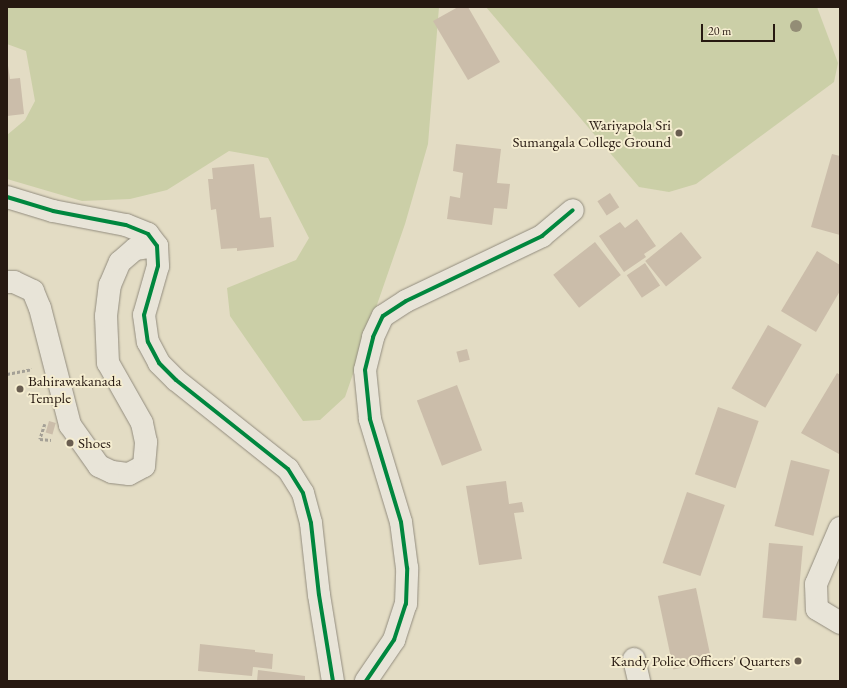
<!DOCTYPE html>
<style>
body{margin:0}
#map{position:relative;width:847px;height:688px;overflow:hidden;background:#e3dcc4;font-family:"EB Garamond",serif}
div>[style]{position:absolute}
[style*='--x']{left:calc(var(--x)*1px);top:calc(var(--y)*1px);width:calc(var(--w)*1px);rotate:calc(var(--a)*1deg)}
.green>*{inset:0;background:#cbcfa7}
.building>*{inset:0;background:#cbbdaa;transform-origin:0 0}
.path>*{height:2.5px;margin-top:-1.25px;transform-origin:0;background:repeating-linear-gradient(90deg,#a4a096 0 3px,transparent 0 5px)}
.roads{filter:drop-shadow(0 0 1px #928c7e) drop-shadow(0 0 1px #928c7e)}
.minor>*{height:22px;margin:-11px;padding:0 11px;transform-origin:11px;border-radius:11px;background:#e8e4d8}
.cycleway>*{height:4px;margin:-2px;padding:0 2px;transform-origin:2px;border-radius:2px;background:#00873e}
.trees>*{width:12px;height:12px;margin:-6px;border-radius:50%;background:#938d76}
.dots>*{width:11px;height:11px;translate:-50% -50%;box-sizing:border-box;border:2px solid #f5edd0;border-radius:50%}
span{translate:-50% -50%;white-space:nowrap;text-align:center;line-height:1.15;-webkit-text-stroke:4px #f5edd0;paint-order:stroke}
.poi-label{font-size:15px;color:#271911}
.right{translate:-100% -50%;text-align:right}
.left{translate:0 -50%;text-align:left}
.frame{position:absolute;inset:0;border:8px solid #271911;pointer-events:none}
.scale{position:absolute;left:701px;top:24px;width:74px;height:18px;box-sizing:border-box;border:2px solid #271911;border-top:0;padding-left:5px;font-size:12px;line-height:14px;white-space:nowrap;color:#271911;-webkit-text-stroke:3px #f5edd0;paint-order:stroke}
</style>
<div id="map">
<div class="green">
<i style="clip-path:polygon(7px 7px,439px 7px,428px 144px,405px 224px,345px 397px,320px 420px,303px 421px,230px 316px,227px 288px,296px 260px,309px 238px,268px 158px,229px 151px,167px 190px,130px 199px,82px 201px,7px 179px,7px 135px,25px 120px,35px 101px,26px 51px,7px 44px)"></i>
<i style="clip-path:polygon(486px 7px,817px 7px,838px 63px,834px 82px,696px 184px,669px 192px,639px 187px)"></i>
</div>
<div class="building">
<i style="clip-path:polygon(458px 7px,468px 7px,500px 62px,468px 80px,433px 21px)"></i>
<i style="clip-path:polygon(7px 59px,10px 79px,20px 78px,24px 114px,7px 116px)"></i>
<i style="clip-path:polygon(456px 144px,501px 149px,497px 183px,510px 184px,507px 209px,494px 208px,492px 225px,447px 219px,450px 196px,460px 198px,463px 173px,453px 171px)"></i>
<i style="clip-path:polygon(832px 154px,840px 156px,840px 235px,811px 227px)"></i>
<i style="clip-path:polygon(254px 164px,260px 218px,271px 217px,274px 247px,237px 251px,237px 248px,221px 249px,216px 209px,211px 210px,208px 179px,213px 179px,212px 168px)"></i>
<i style="left:610px;top:193px;width:17px;height:15px;rotate:57deg"></i>
<i style="clip-path:polygon(637px 219px,656px 246px,644px 254px,646px 257px,624px 272px,599px 236px,620px 222px,625px 228px)"></i>
<i style="left:681px;top:232px;width:33px;height:46px;rotate:51deg"></i>
<i style="left:595px;top:242px;width:42px;height:53px;rotate:52deg"></i>
<i style="clip-path:polygon(817px 251px,840px 265px,840px 291px,816px 332px,781px 311px)"></i>
<i style="left:645px;top:263px;width:27px;height:22px;rotate:56deg"></i>
<i style="left:768px;top:325px;width:39px;height:73px;rotate:30deg"></i>
<i style="left:467px;top:349px;width:11px;height:11px;rotate:75deg"></i>
<i style="clip-path:polygon(837px 373px,840px 375px,839px 454px,801px 433px)"></i>
<i style="left:457px;top:385px;width:70px;height:43px;rotate:69deg"></i>
<i style="left:718px;top:407px;width:43px;height:71px;rotate:19deg"></i>
<i style="left:49px;top:421px;width:7px;height:12px;rotate:16deg"></i>
<i style="left:791px;top:460px;width:40px;height:68px;rotate:14deg"></i>
<i style="clip-path:polygon(506px 481px,509px 504px,522px 502px,524px 512px,514px 513px,522px 559px,479px 565px,466px 486px)"></i>
<i style="left:687px;top:492px;width:40px;height:75px;rotate:19deg"></i>
<i style="left:769px;top:543px;width:34px;height:75px;rotate:5deg"></i>
<i style="left:696px;top:588px;width:75px;height:39px;rotate:78deg"></i>
<i style="clip-path:polygon(200px 644px,255px 650px,255px 652px,273px 654px,272px 669px,253px 667px,252px 676px,198px 671px)"></i>
<i style="clip-path:polygon(258px 670px,305px 676px,305px 681px,257px 681px)"></i>
</div>
<div class="path">
<i style="--x:7;--y:374;--w:25;--a:-11"></i>
<i style="--x:45;--y:424;--w:16;--a:108"></i>
<i style="--x:40;--y:439;--w:11;--a:5"></i>
</div>
<div class="roads">
<div class="minor">
<i style="--x:7;--y:197;--w:48;--a:16.9"></i>
<i style="--x:53;--y:211;--w:74;--a:10.9"></i>
<i style="--x:126;--y:225;--w:24;--a:22"></i>
<i style="--x:148;--y:234;--w:15;--a:53"></i>
<i style="--x:157;--y:246;--w:20;--a:87"></i>
<i style="--x:158;--y:266;--w:51;--a:105.9"></i>
<i style="--x:144;--y:315;--w:27;--a:82"></i>
<i style="--x:148;--y:342;--w:24;--a:62"></i>
<i style="--x:159;--y:363;--w:24;--a:45"></i>
<i style="--x:176;--y:380;--w:143;--a:38.5"></i>
<i style="--x:288;--y:469;--w:28;--a:58"></i>
<i style="--x:303;--y:493;--w:31;--a:75"></i>
<i style="--x:311;--y:523;--w:72;--a:83.7"></i>
<i style="--x:319;--y:595;--w:87;--a:80.8"></i>
<i style="--x:7;--y:282;--w:7;--a:0"></i>
<i style="--x:14;--y:282;--w:21;--a:25"></i>
<i style="--x:33;--y:291;--w:18;--a:68"></i>
<i style="--x:40;--y:308;--w:121;--a:75.6"></i>
<i style="--x:70;--y:425;--w:50;--a:54.7"></i>
<i style="--x:99;--y:466;--w:14;--a:25"></i>
<i style="--x:112;--y:472;--w:17;--a:7"></i>
<i style="--x:129;--y:474;--w:17;--a:-28"></i>
<i style="--x:144;--y:466;--w:24;--a:-85"></i>
<i style="--x:146;--y:442;--w:19;--a:-102"></i>
<i style="--x:142;--y:423;--w:69;--a:-119.5"></i>
<i style="--x:108;--y:363;--w:47;--a:-92.4"></i>
<i style="--x:106;--y:316;--w:31;--a:-83"></i>
<i style="--x:110;--y:285;--w:25;--a:-67"></i>
<i style="--x:120;--y:262;--w:20;--a:-41"></i>
<i style="--x:135;--y:249;--w:22;--a:-8"></i>
<i style="--x:840;--y:528;--w:61;--a:113.2"></i>
<i style="--x:816;--y:584;--w:25;--a:88"></i>
<i style="--x:817;--y:609;--w:27;--a:31"></i>
<i style="--x:634;--y:659;--w:23;--a:77"></i>
<i style="--x:366;--y:681;--w:50;--a:-55.7"></i>
<i style="--x:394;--y:640;--w:38;--a:-72"></i>
<i style="--x:406;--y:604;--w:36;--a:-88"></i>
<i style="--x:407;--y:568;--w:46;--a:-97.4"></i>
<i style="--x:401;--y:522;--w:108;--a:-106.8"></i>
<i style="--x:370;--y:419;--w:49;--a:-95.8"></i>
<i style="--x:365;--y:370;--w:34;--a:-76"></i>
<i style="--x:373;--y:337;--w:23;--a:-65"></i>
<i style="--x:383;--y:316;--w:27;--a:-33"></i>
<i style="--x:406;--y:301;--w:151;--a:-25.5"></i>
<i style="--x:542;--y:236;--w:40;--a:-40"></i>
</div>
</div>
<div class="cycleway">
<i style="--x:7;--y:197;--w:48;--a:16.9"></i>
<i style="--x:53;--y:211;--w:74;--a:10.9"></i>
<i style="--x:126;--y:225;--w:24;--a:22"></i>
<i style="--x:148;--y:234;--w:15;--a:53"></i>
<i style="--x:157;--y:246;--w:20;--a:87"></i>
<i style="--x:158;--y:266;--w:51;--a:105.9"></i>
<i style="--x:144;--y:315;--w:27;--a:82"></i>
<i style="--x:148;--y:342;--w:24;--a:62"></i>
<i style="--x:159;--y:363;--w:24;--a:45"></i>
<i style="--x:176;--y:380;--w:143;--a:38.5"></i>
<i style="--x:288;--y:469;--w:28;--a:58"></i>
<i style="--x:303;--y:493;--w:31;--a:75"></i>
<i style="--x:311;--y:523;--w:72;--a:83.7"></i>
<i style="--x:319;--y:595;--w:87;--a:80.8"></i>
<i style="--x:366;--y:681;--w:50;--a:-55.7"></i>
<i style="--x:394;--y:640;--w:38;--a:-72"></i>
<i style="--x:406;--y:604;--w:36;--a:-88"></i>
<i style="--x:407;--y:568;--w:46;--a:-97.4"></i>
<i style="--x:401;--y:522;--w:108;--a:-106.8"></i>
<i style="--x:370;--y:419;--w:49;--a:-95.8"></i>
<i style="--x:365;--y:370;--w:34;--a:-76"></i>
<i style="--x:373;--y:337;--w:23;--a:-65"></i>
<i style="--x:383;--y:316;--w:27;--a:-33"></i>
<i style="--x:406;--y:301;--w:151;--a:-25.5"></i>
<i style="--x:542;--y:236;--w:40;--a:-40"></i>
</div>
<div class="trees">
<i style="left:796px;top:26px"></i>
</div>
<div class="dots">
<i style="left:679px;top:133px;background:#695d50"></i>
<i style="left:20px;top:389px;background:#695d50"></i>
<i style="left:70px;top:443px;background:#695d50"></i>
<i style="left:798px;top:661px;background:#695d50"></i>
</div>
<div class="poi-label">
<span class="right" style="left:671px;top:133px">Wariyapola Sri<br>Sumangala College Ground</span>
<span class="left" style="left:28px;top:389px">Bahirawakanada<br>Temple</span>
<span class="left" style="left:78px;top:443px">Shoes</span>
<span class="right" style="left:790px;top:661px">Kandy Police Officers' Quarters</span>
</div>
<div class="frame"></div>
<div class="scale">20 m</div>
</div>
